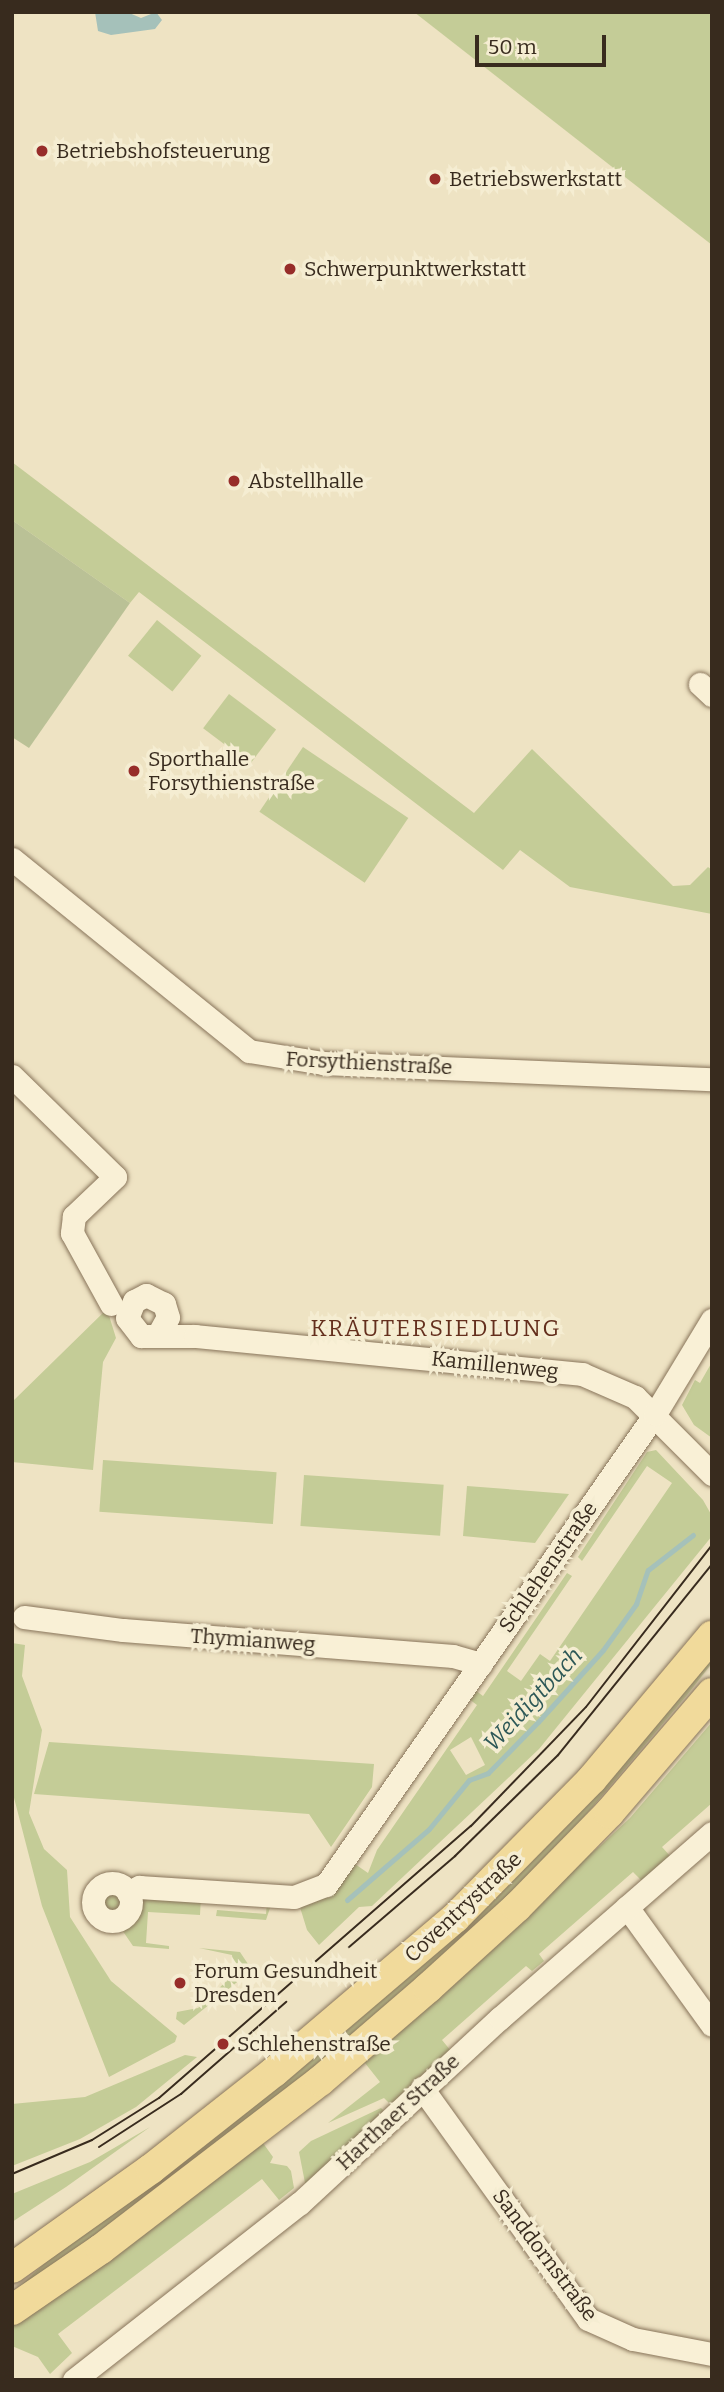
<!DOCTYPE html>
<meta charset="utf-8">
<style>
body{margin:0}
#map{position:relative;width:724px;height:2392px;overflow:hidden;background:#eee3c3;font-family:Bitter,serif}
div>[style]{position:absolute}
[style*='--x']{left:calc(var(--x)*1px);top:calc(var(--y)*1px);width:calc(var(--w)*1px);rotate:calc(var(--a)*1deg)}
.green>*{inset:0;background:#c4cc97;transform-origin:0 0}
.round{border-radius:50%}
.cemetery>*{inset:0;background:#bac196}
.water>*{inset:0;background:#a5c1ba}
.stream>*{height:5px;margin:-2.5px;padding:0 2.5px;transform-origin:2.5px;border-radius:2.5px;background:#a5c1ba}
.roads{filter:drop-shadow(0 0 2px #88745a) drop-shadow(0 0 2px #88745a)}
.minor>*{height:23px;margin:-11.5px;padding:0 11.5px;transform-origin:11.5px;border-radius:11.5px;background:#f9f0d6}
.minor>.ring{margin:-11.5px;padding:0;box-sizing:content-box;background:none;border:23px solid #f9f0d6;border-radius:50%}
.major>*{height:30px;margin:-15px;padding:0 15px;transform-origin:15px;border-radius:15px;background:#f1da9b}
.tram>*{height:2px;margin:-1px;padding:0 1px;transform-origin:1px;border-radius:1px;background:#382b1e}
.dots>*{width:19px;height:19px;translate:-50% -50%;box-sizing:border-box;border:4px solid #f5edd2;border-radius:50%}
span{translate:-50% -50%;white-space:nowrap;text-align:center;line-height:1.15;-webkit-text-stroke:7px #f5edd2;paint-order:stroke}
.poi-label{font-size:21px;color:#382b1e}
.left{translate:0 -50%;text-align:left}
.street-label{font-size:21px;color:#382b1e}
.neighbourhood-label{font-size:23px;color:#642f1d;letter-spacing:2px}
.water-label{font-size:23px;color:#2d5857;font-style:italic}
.frame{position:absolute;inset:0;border:14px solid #382b1e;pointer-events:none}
.scale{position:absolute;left:475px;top:35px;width:131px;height:32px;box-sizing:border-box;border:4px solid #382b1e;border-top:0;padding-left:9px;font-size:21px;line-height:24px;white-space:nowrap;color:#382b1e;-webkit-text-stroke:5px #f5edd2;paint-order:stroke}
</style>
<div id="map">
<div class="green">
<i style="clip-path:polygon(414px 12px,712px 12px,712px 245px)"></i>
<i style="clip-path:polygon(12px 462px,474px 813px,532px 749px,673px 886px,690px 885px,708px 867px,712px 870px,712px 914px,570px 887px,520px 850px,503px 870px,139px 592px,130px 603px,12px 520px)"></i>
<i style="left:157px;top:620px;width:57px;height:46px;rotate:39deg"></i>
<i style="left:229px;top:694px;width:59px;height:43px;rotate:37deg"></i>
<i style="left:303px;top:747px;width:127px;height:78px;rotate:34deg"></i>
<i style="clip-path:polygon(107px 1309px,116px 1338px,103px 1362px,93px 1470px,12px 1462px,12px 1402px)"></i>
<i style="clip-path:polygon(712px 1362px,712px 1438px,694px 1425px,682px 1405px,695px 1380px,700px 1383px)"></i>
<i style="clip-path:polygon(evenodd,656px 1450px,703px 1500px,712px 1516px,712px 1536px,539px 1749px,372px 1906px,359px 1907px,319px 1945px,307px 1930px,299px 1904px,338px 1885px,355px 1864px,368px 1873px,377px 1850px,477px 1705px,469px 1699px,475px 1690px,483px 1696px,567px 1573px,572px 1576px,507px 1671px,521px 1681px,540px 1654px,550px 1661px,672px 1483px,647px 1466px,582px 1561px,578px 1557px,647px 1452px,656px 1450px,471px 1737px,485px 1765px,466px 1775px,450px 1750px,471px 1737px)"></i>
<i style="left:103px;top:1460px;width:174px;height:52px;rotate:4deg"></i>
<i style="left:304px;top:1475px;width:140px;height:51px;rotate:4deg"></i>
<i style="clip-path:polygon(467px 1486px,569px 1494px,535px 1543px,463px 1536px)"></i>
<i style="clip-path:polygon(12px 1643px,25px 1645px,22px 1676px,42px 1730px,29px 1813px,44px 1849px,67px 1870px,70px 1917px,111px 1981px,177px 2036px,175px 2042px,109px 2077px,42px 1906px,12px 1790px)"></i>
<i style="clip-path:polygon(712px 1652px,712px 1663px,687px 1695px,540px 1869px,416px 1986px,129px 2215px,15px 2291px,59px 2250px,188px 2156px)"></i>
<i style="clip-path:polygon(712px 1722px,712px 1803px,662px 1847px,671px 1857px,643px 1882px,633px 1872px,539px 1954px,544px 1961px,532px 1971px,526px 1966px,442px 2040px,451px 2051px,392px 2106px,384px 2098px,328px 2123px,380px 2082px,365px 2063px,263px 2143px,273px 2157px,270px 2163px,287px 2166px,291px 2171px,294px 2188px,279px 2200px,262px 2179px,58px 2334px,72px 2353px,50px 2374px,38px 2357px,12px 2346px,12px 2325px,600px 1846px,630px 1818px)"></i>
<i style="clip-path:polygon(49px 1742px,374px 1764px,372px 1787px,331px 1847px,309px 1814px,34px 1794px)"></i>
<i class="round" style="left:99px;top:1890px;width:24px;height:24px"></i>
<i style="clip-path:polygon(142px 1895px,201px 1897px,200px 1915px,148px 1912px,146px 1943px,169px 1946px,169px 1949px,133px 1946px,120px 1927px,133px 1916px)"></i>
<i style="clip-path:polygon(267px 1902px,288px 1903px,290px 1908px,271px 1905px,266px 1920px,216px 1916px,217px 1910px,266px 1914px)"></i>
<i style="clip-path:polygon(199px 1948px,240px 1952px,252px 1970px,184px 2025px,176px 2019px,177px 2012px,198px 2008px,234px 1974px,232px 1955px)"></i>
<i style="clip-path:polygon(185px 2055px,197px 2057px,136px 2107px,80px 2139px,12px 2166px,12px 2104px,85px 2097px)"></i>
<i style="clip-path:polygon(381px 2108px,385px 2112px,306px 2188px,299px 2152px,311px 2141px)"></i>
<i style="clip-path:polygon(150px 2127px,66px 2187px,12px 2222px,12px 2194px,90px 2162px)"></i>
</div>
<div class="cemetery">
<i style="clip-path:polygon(12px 520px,130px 603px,29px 748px,12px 737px)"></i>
</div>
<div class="water">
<i style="clip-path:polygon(95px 12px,127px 12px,141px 18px,156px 12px,162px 20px,155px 29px,111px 35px,98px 31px)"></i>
</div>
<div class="stream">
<i style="--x:347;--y:1900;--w:108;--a:-40.9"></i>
<i style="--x:429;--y:1829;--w:63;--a:-50.8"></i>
<i style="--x:469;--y:1780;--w:20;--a:-20"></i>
<i style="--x:488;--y:1773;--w:71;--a:-45.6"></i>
<i style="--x:538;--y:1722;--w:97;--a:-47.9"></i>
<i style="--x:603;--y:1650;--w:57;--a:-54.3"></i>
<i style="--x:636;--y:1604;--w:36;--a:-71"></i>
<i style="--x:648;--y:1570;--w:57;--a:-37.9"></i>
</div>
<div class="roads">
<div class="minor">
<i style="--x:700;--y:684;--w:16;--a:43"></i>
<i style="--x:12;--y:859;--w:305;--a:39"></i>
<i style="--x:249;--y:1051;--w:75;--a:9.2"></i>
<i style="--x:323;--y:1063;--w:389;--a:2.4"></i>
<i style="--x:12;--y:1076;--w:144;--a:44.4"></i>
<i style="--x:115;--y:1177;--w:57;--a:136.4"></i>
<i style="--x:74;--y:1216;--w:17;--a:97"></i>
<i style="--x:72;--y:1233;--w:81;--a:61.2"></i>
<i style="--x:159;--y:1333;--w:18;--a:-61"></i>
<i style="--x:168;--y:1317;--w:14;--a:-107"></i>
<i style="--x:164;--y:1304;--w:20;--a:-153"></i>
<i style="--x:146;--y:1295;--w:13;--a:153"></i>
<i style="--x:134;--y:1301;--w:18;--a:112"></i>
<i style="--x:127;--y:1318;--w:23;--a:52"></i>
<i style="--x:141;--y:1336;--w:54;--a:0"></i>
<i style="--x:195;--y:1336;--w:389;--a:5.6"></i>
<i style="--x:582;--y:1374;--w:58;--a:23.5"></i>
<i style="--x:635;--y:1397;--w:109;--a:45"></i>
<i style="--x:24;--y:1617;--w:100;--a:7.5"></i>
<i style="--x:123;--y:1630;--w:331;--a:4.5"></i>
<i style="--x:453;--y:1656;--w:29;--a:16"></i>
<i class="ring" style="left:93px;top:1883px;width:15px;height:15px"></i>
<i style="--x:128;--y:1893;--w:13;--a:-29"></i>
<i style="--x:139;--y:1887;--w:155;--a:3.7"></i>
<i style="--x:294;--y:1897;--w:34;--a:-21"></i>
<i style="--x:326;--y:1885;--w:575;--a:-55.07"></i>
<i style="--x:655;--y:1414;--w:110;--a:-58.8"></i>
<i style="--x:627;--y:1907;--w:145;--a:54.2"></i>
<i style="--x:422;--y:2088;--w:284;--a:54.3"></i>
<i style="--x:588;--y:2319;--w:49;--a:24"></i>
<i style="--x:633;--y:2339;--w:80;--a:10.8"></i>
<i style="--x:74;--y:2380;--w:287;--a:-38.1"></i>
<i style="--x:300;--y:2203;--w:272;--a:-42.8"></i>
<i style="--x:500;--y:2018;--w:281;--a:-41.1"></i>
</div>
<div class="major">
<i style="--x:12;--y:2268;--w:171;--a:-35.5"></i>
<i style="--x:151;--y:2169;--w:157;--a:-38.3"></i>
<i style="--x:274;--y:2072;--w:238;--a:-40.4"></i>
<i style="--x:455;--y:1918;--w:195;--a:-45.4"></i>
<i style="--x:592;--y:1779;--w:187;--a:-50"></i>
<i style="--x:12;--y:2310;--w:108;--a:-34.4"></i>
<i style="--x:101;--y:2249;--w:276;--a:-37.5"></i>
<i style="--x:320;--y:2081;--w:143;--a:-40.7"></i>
<i style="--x:428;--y:1988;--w:120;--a:-42.3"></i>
<i style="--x:517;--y:1907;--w:132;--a:-45.6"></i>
<i style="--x:609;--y:1813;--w:158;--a:-49.4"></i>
</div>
</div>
<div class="tram">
<i style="--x:349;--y:1947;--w:140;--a:-40.6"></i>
<i style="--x:455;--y:1856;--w:144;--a:-44.4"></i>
<i style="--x:558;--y:1755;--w:245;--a:-51.1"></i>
<i style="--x:99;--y:2147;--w:98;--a:-32.9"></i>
<i style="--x:181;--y:2094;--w:140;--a:-41.2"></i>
<i style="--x:12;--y:2174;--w:87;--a:-23"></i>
<i style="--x:92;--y:2140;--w:79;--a:-32.1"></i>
<i style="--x:159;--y:2098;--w:414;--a:-41.1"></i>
<i style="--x:471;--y:1826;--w:165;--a:-46"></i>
<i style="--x:586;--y:1707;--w:205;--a:-52.1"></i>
</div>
<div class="dots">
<i style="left:42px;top:151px;background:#972d2a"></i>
<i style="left:435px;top:179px;background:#972d2a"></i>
<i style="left:290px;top:269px;background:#972d2a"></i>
<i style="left:234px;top:481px;background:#972d2a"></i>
<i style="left:134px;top:771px;background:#972d2a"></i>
<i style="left:180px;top:1983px;background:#972d2a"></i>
<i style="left:223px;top:2044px;background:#972d2a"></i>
</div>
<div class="poi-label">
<span class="left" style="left:56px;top:151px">Betriebshofsteuerung</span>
<span class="left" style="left:449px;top:179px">Betriebswerkstatt</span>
<span class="left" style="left:304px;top:269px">Schwerpunktwerkstatt</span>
<span class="left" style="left:248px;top:481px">Abstellhalle</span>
<span class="left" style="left:148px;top:771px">Sporthalle<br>Forsythienstraße</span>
<span class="left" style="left:194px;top:1983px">Forum Gesundheit<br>Dresden</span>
<span class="left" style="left:237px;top:2044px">Schlehenstraße</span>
</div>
<div class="street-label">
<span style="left:369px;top:1063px;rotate:3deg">Forsythienstraße</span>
<span style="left:495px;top:1365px;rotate:6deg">Kamillenweg</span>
<span style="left:548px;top:1567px;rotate:-55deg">Schlehenstraße</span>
<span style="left:253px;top:1640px;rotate:4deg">Thymianweg</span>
<span style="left:463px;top:1907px;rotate:-43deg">Coventrystraße</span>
<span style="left:398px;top:2112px;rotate:-43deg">Harthaer Straße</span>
<span style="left:545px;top:2255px;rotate:53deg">Sanddornstraße</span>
</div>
<div class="neighbourhood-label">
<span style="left:436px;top:1328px">KRÄUTERSIEDLUNG</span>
</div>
<div class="water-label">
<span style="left:533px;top:1699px;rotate:-47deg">Weidigtbach</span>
</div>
<div class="frame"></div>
<div class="scale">50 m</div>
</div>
